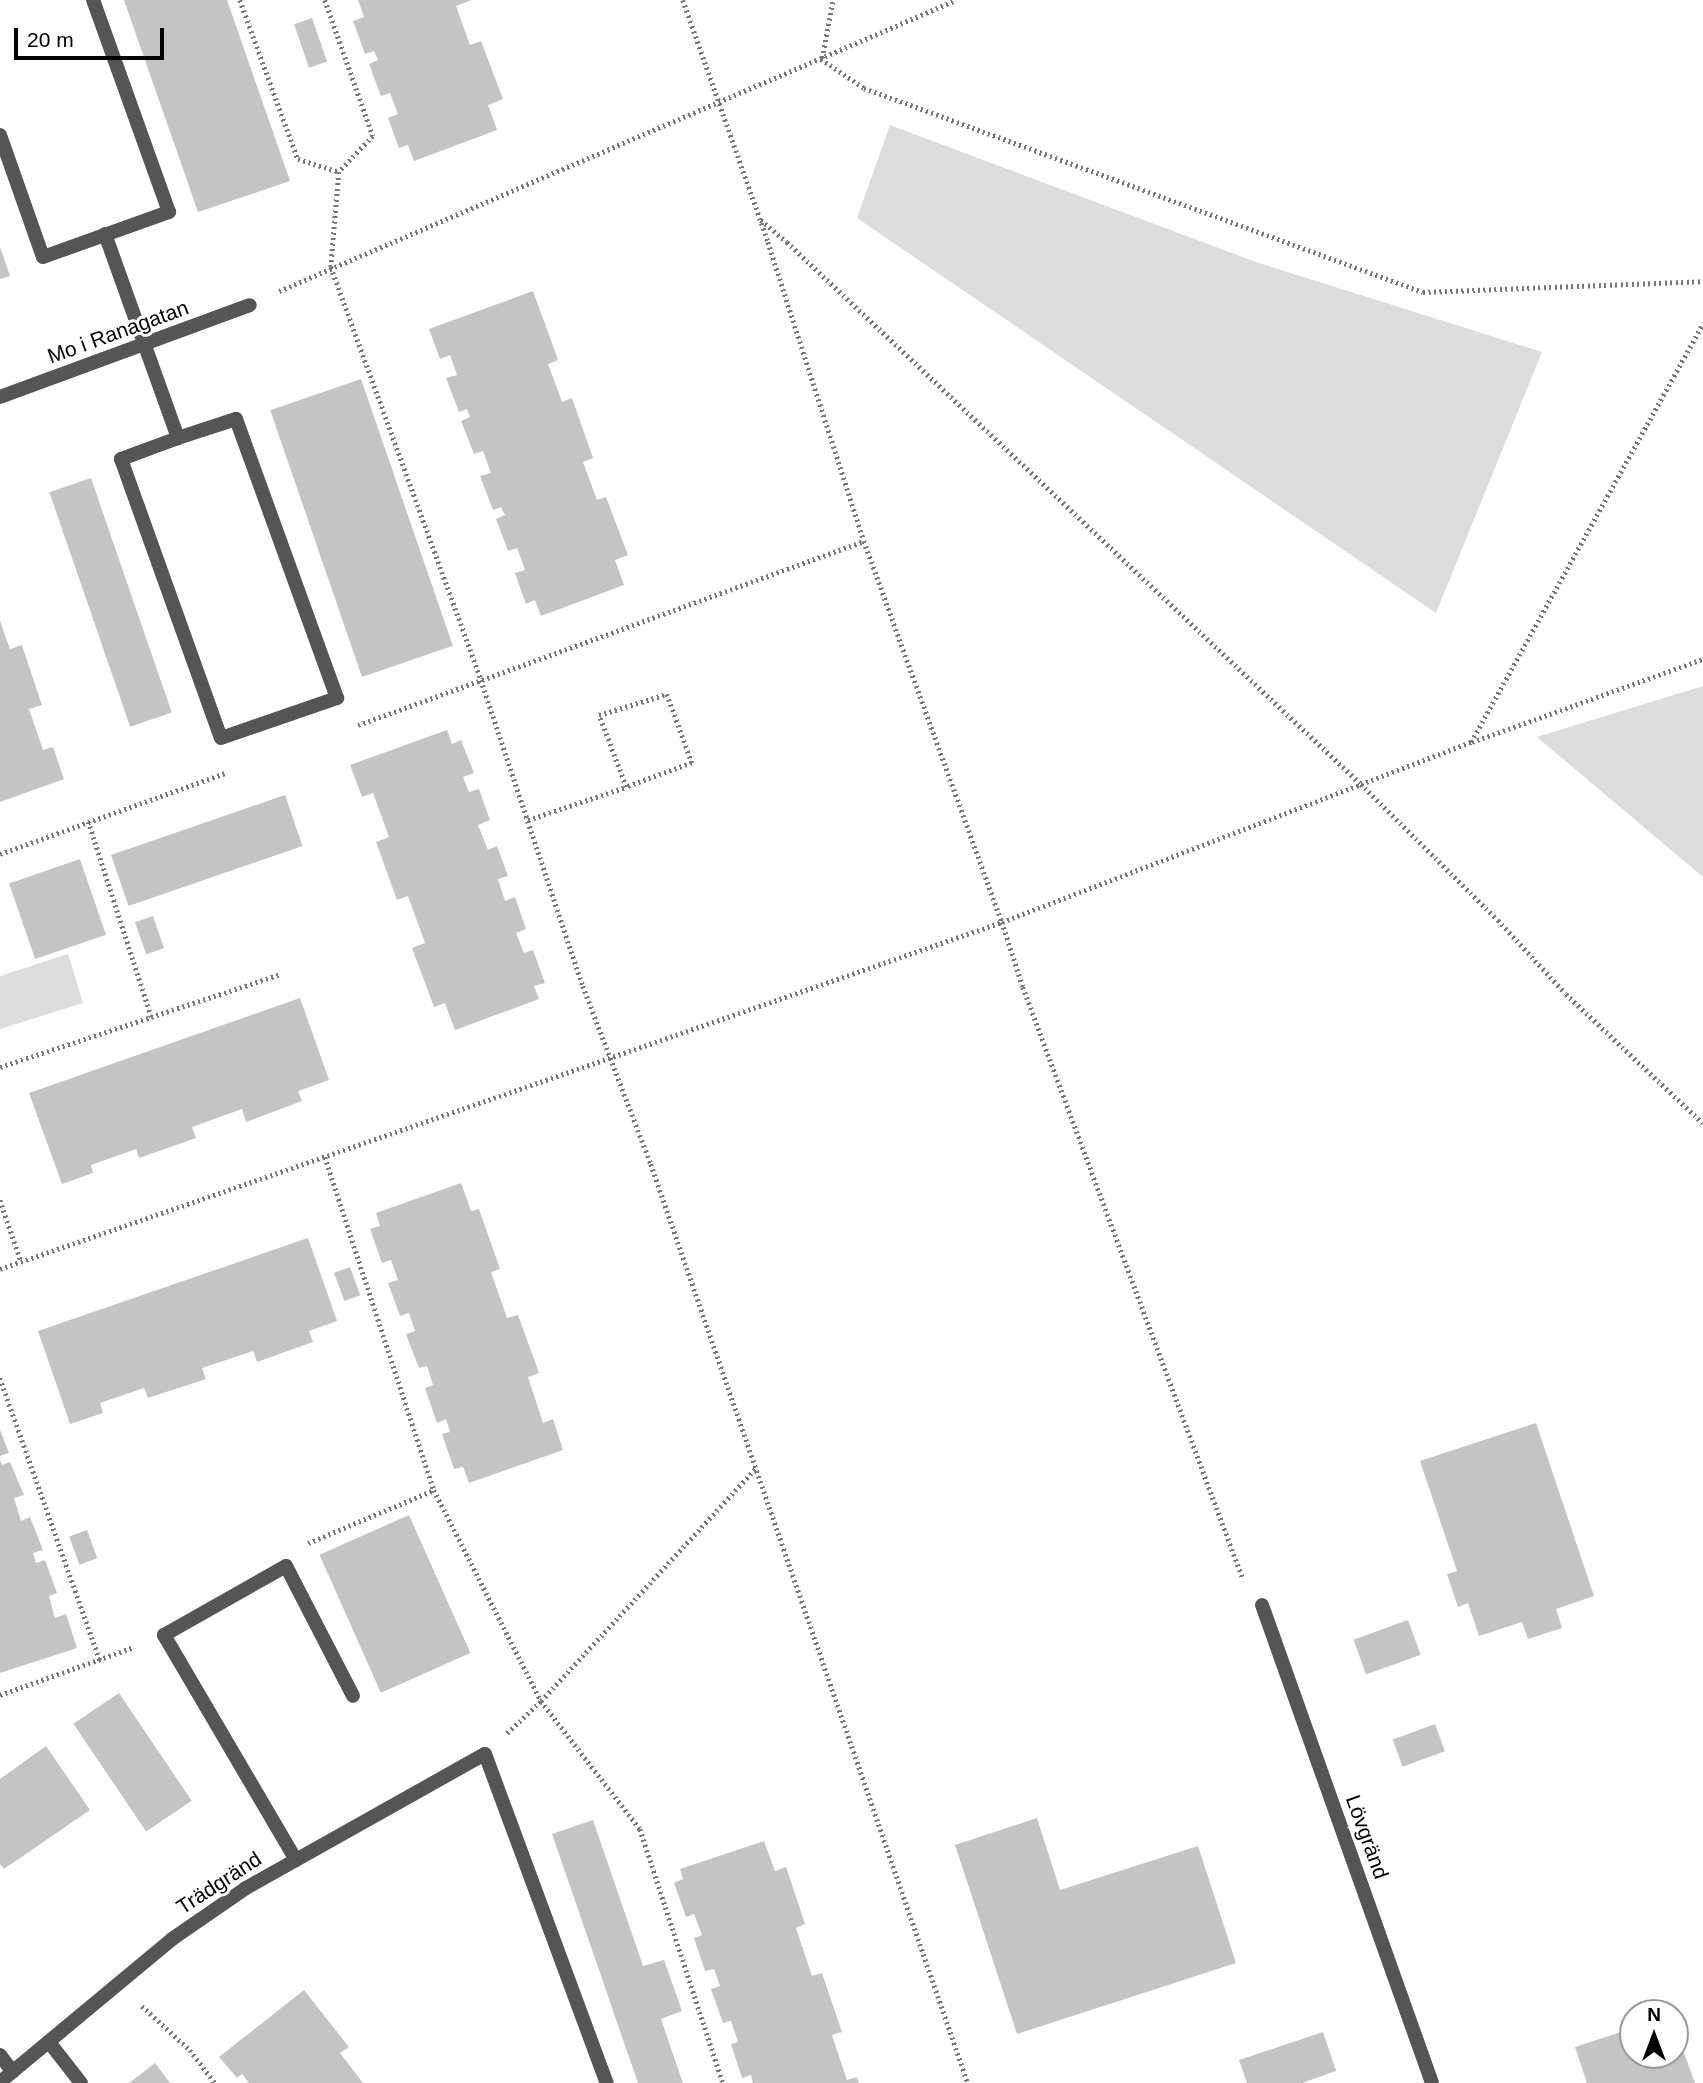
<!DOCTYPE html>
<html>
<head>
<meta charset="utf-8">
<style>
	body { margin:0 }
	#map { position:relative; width:1703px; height:2083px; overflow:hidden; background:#fff; font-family:Arial,sans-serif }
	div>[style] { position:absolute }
	.green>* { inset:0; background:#dcdcdc }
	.building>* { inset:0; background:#c4c4c4; transform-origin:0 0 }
	.path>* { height:4.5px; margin-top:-2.25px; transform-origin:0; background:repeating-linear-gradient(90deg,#777 0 2px,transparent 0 5.5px) }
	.lane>* { height:14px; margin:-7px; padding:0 7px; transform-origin:7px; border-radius:7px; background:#555 }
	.street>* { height:14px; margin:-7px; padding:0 7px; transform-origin:7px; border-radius:7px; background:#555 }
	span { translate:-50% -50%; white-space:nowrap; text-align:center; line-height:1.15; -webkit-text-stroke:6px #fff; paint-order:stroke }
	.street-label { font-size:21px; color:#000 }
	.north { position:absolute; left:1619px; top:1999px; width:70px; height:70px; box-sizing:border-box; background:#fff; border:2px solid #999; border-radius:50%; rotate:0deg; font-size:19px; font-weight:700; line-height:28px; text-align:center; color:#000 }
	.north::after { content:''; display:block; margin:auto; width:24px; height:32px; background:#000; clip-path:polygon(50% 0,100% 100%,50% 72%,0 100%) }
	.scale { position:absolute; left:14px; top:28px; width:150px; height:32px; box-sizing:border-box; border:4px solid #000; border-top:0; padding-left:9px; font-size:21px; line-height:24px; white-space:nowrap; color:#000; -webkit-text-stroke:5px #fff; paint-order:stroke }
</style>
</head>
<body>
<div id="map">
	<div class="green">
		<i style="clip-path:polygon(890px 125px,1256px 262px,1542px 352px,1436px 613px,857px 218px)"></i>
		<i style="clip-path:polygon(1703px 686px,1703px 877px,1537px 737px)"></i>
		<i style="clip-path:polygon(68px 954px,83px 1003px,0 1029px,0 976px)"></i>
	</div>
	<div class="building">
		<i style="clip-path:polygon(124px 0,227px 0,290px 181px,198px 212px)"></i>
		<i style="clip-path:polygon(358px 0,471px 0,456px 6px,470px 45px,481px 41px,503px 99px,488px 105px,497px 130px,414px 161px,408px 145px,399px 148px,388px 118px,398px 114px,390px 93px,381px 96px,369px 64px,378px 60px,374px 51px,365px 54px,353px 21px,364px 17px)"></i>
		<i style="left:312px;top:18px;width:46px;height:19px;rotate:71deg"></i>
		<i style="clip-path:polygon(0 247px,10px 276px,0 279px)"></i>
		<i style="clip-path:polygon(533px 291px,558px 360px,548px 364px,562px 402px,572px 398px,593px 458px,583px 462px,597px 500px,606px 497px,628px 555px,615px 560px,624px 585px,541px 616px,535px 600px,526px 604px,515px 573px,525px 570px,517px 548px,508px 551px,496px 519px,505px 515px,501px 507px,493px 510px,480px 476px,491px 473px,483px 451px,474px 454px,461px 421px,470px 417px,467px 409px,459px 412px,446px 378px,457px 375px,450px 355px,440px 359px,429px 329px)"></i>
		<i style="left:361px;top:379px;width:282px;height:96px;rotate:71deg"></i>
		<i style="left:91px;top:478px;width:248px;height:44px;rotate:71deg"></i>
		<i style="clip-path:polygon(0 621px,10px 649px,22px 645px,42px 705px,29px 709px,43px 750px,53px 747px,64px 779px,0 802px)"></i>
		<i style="clip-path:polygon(447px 730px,452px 744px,461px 740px,474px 773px,463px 777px,469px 792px,479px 789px,490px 820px,478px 825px,488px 850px,497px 846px,508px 876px,498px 879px,505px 901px,515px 897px,526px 929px,516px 933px,524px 953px,533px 950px,545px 983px,534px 986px,539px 999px,455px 1030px,445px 1003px,434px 1007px,412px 948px,425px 943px,408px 896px,397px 900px,376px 842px,389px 837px,373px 793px,362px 797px,350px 765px)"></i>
		<i style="left:285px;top:795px;width:54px;height:184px;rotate:71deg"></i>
		<i style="left:80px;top:859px;width:80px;height:75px;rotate:71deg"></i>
		<i style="left:153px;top:916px;width:34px;height:19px;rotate:71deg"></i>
		<i style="clip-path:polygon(300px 998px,329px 1080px,298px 1091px,302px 1101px,246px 1122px,242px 1109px,192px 1127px,196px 1138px,139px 1158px,136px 1149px,91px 1165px,93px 1173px,62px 1184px,29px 1093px)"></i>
		<i style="clip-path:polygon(461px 1183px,471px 1211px,479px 1209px,500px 1269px,491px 1272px,507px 1318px,518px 1315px,539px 1373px,528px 1377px,543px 1423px,553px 1419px,563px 1450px,469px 1483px,463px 1467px,454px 1469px,442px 1434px,450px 1432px,446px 1419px,437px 1423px,425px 1388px,433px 1385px,427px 1366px,419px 1368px,406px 1334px,415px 1331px,409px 1313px,400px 1316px,388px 1283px,398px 1280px,391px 1260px,382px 1263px,370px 1229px,380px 1226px,376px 1213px)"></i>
		<i style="clip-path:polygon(308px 1238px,337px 1321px,309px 1331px,313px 1342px,257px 1362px,253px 1351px,202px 1368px,206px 1379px,148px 1398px,144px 1388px,100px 1403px,103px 1413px,70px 1424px,38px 1331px)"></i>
		<i style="left:350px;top:1267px;width:30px;height:17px;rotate:70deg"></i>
		<i style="clip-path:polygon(1536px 1423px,1594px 1596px,1556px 1609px,1562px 1628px,1528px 1639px,1522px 1622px,1479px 1636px,1468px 1603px,1458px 1607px,1447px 1574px,1457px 1571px,1420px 1461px)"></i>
		<i style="clip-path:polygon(0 1430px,9px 1453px,0 1456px)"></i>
		<i style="clip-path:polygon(0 1460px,2px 1465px,10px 1462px,24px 1495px,14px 1498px,21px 1521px,30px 1517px,43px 1550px,33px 1553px,36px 1563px,45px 1560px,57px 1593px,49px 1596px,55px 1618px,66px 1614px,77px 1648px,0 1673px)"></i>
		<i style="left:409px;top:1515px;width:151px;height:98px;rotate:66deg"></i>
		<i style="left:87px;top:1530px;width:30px;height:19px;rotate:70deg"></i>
		<i style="left:1408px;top:1620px;width:37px;height:58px;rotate:70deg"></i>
		<i style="left:119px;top:1693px;width:130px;height:55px;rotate:56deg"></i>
		<i style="left:1435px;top:1724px;width:29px;height:45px;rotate:70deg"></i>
		<i style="clip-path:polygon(46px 1746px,90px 1810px,4px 1869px,0 1864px,0 1779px)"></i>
		<i style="clip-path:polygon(1037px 1818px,1060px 1890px,1198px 1846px,1236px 1963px,1017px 2034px,955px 1845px)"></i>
		<i style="clip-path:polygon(593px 1820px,643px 1966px,664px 1960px,682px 2011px,661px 2019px,683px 2083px,638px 2083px,552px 1834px)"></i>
		<i style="clip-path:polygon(764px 1841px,775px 1871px,786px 1867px,805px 1924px,796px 1928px,812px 1976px,822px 1973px,842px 2032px,832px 2035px,847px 2080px,857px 2077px,859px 2083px,753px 2083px,751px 2075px,742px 2078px,731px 2044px,738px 2042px,731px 2021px,723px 2023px,711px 1989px,720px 1986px,714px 1969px,705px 1971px,694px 1938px,702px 1935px,694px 1914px,686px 1917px,674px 1883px,683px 1879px,680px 1869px)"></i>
		<i style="clip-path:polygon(304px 1990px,349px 2047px,340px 2053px,363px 2083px,249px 2083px,242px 2074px,237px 2078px,219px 2057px)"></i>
		<i style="clip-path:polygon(1633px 2028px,1633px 2055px,1675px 2055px,1675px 2028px,1695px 2083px,1587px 2083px,1575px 2047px)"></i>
		<i style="clip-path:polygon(1323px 2032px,1336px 2071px,1302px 2083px,1247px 2083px,1239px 2060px)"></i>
		<i style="clip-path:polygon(155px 2063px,170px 2083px,129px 2083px)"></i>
	</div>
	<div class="path">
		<i style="left:240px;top:0;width:169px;rotate:70deg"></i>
		<i style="left:298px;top:159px;width:43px;rotate:17.6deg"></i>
		<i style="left:325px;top:0;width:144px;rotate:70.6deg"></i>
		<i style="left:373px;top:136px;width:50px;rotate:133.4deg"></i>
		<i style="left:339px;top:172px;width:95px;rotate:94.8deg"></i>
		<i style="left:331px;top:267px;width:439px;rotate:70deg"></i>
		<i style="left:481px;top:680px;width:323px;rotate:71.6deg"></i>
		<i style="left:583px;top:986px;width:191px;rotate:69.1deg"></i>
		<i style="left:651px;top:1164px;width:972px;rotate:70.97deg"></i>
		<i style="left:683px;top:0;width:256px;rotate:70.6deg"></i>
		<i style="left:768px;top:242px;width:314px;rotate:72.2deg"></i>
		<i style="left:864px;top:541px;width:405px;rotate:70.1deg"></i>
		<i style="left:1002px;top:922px;width:68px;rotate:72.1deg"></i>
		<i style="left:1023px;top:987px;width:632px;rotate:69.61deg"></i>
		<i style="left:822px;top:58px;width:59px;rotate:-79.3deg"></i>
		<i style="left:821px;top:59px;width:52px;rotate:34deg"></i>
		<i style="left:864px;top:88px;width:595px;rotate:20.05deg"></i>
		<i style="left:1423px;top:292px;width:280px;rotate:-2.2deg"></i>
		<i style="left:761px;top:220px;width:34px;rotate:40deg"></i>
		<i style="left:787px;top:242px;width:789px;rotate:43.36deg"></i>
		<i style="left:1361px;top:784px;width:118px;rotate:-20.9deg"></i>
		<i style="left:1471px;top:742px;width:479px;rotate:-61deg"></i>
		<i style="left:279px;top:291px;width:737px;rotate:-23.26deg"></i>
		<i style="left:358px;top:725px;width:538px;rotate:-19.98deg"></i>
		<i style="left:1472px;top:742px;width:245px;rotate:-19.8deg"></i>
		<i style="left:528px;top:820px;width:103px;rotate:-18.6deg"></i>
		<i style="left:626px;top:787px;width:77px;rotate:-110.6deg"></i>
		<i style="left:599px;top:715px;width:71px;rotate:-17.2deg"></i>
		<i style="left:667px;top:694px;width:73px;rotate:70.1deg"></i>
		<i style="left:692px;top:763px;width:70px;rotate:160deg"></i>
		<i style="left:0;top:854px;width:239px;rotate:-19.8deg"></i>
		<i style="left:151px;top:1017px;width:137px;rotate:-18.3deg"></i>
		<i style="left:0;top:1067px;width:159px;rotate:-18.3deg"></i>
		<i style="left:151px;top:1017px;width:205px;rotate:-107.9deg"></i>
		<i style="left:325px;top:1157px;width:350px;rotate:71.9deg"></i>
		<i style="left:434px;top:1490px;width:237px;rotate:63.1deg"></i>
		<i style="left:541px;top:1701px;width:162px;rotate:52.3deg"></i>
		<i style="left:640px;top:1829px;width:267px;rotate:71.9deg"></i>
		<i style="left:0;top:1200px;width:65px;rotate:71deg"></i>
		<i style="left:0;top:1269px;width:1060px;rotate:-19.1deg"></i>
		<i style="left:1002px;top:922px;width:385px;rotate:-21deg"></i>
		<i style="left:1361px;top:784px;width:193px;rotate:44.8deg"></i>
		<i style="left:1498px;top:920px;width:100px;rotate:47.4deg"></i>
		<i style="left:1566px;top:994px;width:188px;rotate:43.3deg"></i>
		<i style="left:0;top:1378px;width:300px;rotate:70.5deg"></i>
		<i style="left:308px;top:1543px;width:137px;rotate:-22.8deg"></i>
		<i style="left:0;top:1695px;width:142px;rotate:-19.7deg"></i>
		<i style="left:507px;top:1733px;width:47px;rotate:-43.3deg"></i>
		<i style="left:541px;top:1701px;width:317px;rotate:-47.3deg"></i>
		<i style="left:142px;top:2006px;width:65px;rotate:42.5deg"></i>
		<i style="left:190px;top:2050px;width:41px;rotate:52.9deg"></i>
	</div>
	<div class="lane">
		<i style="left:0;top:135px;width:129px;rotate:70.6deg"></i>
		<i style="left:43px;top:257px;width:134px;rotate:-19.7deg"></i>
		<i style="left:169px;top:212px;width:225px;rotate:-109.7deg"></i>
		<i style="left:105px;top:234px;width:217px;rotate:70.3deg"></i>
		<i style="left:178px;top:438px;width:61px;rotate:159.8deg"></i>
		<i style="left:121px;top:459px;width:296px;rotate:70.3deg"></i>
		<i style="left:221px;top:738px;width:123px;rotate:-19deg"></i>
		<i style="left:337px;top:698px;width:297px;rotate:-109.9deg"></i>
		<i style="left:236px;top:419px;width:61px;rotate:161.9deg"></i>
		<i style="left:485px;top:1754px;width:351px;rotate:69.7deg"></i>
		<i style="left:296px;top:1860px;width:261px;rotate:-120.4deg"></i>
		<i style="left:164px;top:1635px;width:140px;rotate:-29.5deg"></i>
		<i style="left:286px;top:1566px;width:146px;rotate:62.7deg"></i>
		<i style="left:49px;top:2042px;width:52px;rotate:52deg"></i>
		<i style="left:0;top:2055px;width:21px;rotate:53deg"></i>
	</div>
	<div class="street">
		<i style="left:0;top:397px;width:266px;rotate:-20.2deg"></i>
		<i style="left:1262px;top:1605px;width:507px;rotate:70.42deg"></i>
		<i style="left:0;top:2082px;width:224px;rotate:-39.7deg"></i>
		<i style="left:172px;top:1939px;width:90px;rotate:-34.6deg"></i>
		<i style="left:246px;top:1888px;width:274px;rotate:-29.3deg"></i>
	</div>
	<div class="street-label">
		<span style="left:118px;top:332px;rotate:-20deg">Mo i Ranagatan</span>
		<span style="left:1367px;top:1837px;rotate:70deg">Lövgränd</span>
		<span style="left:219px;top:1883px;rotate:-33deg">Trädgränd</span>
	</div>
	<div class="north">N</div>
	<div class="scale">20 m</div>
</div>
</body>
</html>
